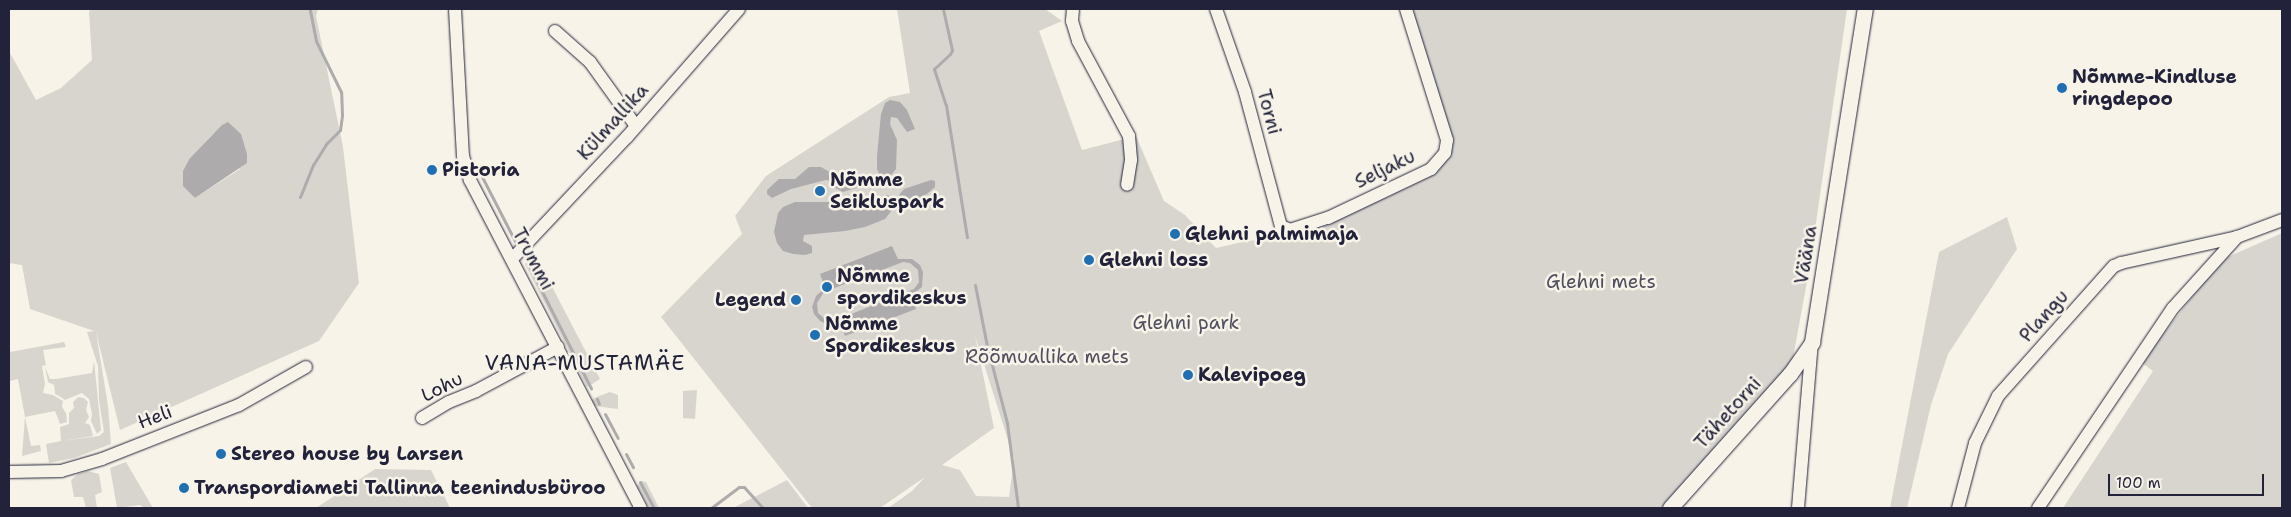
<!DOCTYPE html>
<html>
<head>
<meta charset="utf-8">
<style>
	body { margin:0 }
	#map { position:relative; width:2291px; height:517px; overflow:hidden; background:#f7f3e8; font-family:"Shantell Sans",sans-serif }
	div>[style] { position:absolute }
	.green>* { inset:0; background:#d8d5cf }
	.water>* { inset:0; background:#aeabad }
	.stream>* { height:3px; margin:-1.5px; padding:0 1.5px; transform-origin:1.5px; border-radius:1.5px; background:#aeabad }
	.roads { filter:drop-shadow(0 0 1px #22223b) drop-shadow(0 0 1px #22223b) }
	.minor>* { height:12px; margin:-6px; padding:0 6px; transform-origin:6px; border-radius:6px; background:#f7f3e8 }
	.tertiary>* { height:15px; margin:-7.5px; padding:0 7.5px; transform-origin:7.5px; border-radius:7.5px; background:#f7f3e8 }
	.dots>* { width:14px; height:14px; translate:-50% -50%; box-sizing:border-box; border:2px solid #f7f3e8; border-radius:50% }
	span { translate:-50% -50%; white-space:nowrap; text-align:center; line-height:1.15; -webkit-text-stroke:5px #f7f3e8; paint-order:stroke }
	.poi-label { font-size:19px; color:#22223b; font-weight:700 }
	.left { translate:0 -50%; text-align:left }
	.right { translate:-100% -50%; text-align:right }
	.street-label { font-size:19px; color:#22223b }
	.park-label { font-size:19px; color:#504f60 }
	.quarter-label { font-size:21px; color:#22223b; letter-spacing:1px }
	.frame { position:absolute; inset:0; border:10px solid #22223b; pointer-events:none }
	.scale { position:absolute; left:2108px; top:474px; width:156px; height:22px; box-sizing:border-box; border:2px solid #22223b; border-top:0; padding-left:6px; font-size:15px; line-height:18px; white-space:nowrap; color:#22223b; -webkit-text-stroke:4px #f7f3e8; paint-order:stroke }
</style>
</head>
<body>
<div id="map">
	<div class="green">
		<i style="clip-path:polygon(evenodd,92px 9px,318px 9px,316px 16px,343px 147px,359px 283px,319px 341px,120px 430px,96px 332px,108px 406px,111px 444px,74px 458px,49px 463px,46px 444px,61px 441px,60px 427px,69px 424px,69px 413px,74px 408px,73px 402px,78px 397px,84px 398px,88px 402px,86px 410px,89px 417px,85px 423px,90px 425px,93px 436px,62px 441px,99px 436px,104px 432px,99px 400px,98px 366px,87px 332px,94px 331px,30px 309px,22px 265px,9px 263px,9px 51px,36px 100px,61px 88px,92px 60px,89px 11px,92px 9px,214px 133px,240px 169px,195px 198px,190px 158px,214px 133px)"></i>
		<i style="clip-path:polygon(evenodd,897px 9px,1045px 9px,1062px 21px,1039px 31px,1082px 150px,1136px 136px,1164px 201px,1185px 215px,1216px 248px,1242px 242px,1299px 234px,1327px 223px,1431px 169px,1445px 153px,1406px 9px,1847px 9px,1809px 271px,1790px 374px,1670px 508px,888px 508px,912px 491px,925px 477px,880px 508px,812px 508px,661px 317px,742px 234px,735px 216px,766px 176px,889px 97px,910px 93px,897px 9px,975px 336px,1014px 459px,1009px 497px,976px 496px,960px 470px,942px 465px,994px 428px,975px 336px)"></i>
		<i style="clip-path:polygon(2007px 217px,2017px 249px,1948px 354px,1931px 405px,1907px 508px,1890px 508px,1939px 252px)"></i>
		<i style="clip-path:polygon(2282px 233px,2282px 508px,2063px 508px,2153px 371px,2141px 362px,2221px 260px)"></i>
		<i style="clip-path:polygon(534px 252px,600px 379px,587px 387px,525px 264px)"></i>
		<i style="clip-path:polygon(64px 342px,66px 347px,43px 350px,46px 365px,42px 366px,45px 384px,43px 393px,53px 395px,63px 401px,62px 407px,66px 413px,67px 422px,60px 424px,55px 411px,25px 417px,31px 446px,40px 445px,41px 451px,22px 456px,25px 417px,18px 379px,10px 381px,10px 352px)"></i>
		<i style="clip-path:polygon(94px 361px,101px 430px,97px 434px,91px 421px,92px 414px,89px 399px,82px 393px,65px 400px,59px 396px,55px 394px,54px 385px,48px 382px,45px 367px,50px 379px,56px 379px,92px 373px)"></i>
		<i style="clip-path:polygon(697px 390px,695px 419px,683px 418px,683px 391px)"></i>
		<i style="clip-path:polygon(610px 392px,618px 395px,618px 409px,595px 406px,592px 401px,594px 398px)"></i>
		<i style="clip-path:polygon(126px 462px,153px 508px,145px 508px,140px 505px,117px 508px,110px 468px)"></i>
		<i style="clip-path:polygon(375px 469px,431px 470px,450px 508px,316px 508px)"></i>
		<i style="clip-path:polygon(88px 471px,99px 474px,102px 492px,95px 495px,97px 508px,86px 508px,83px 497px,74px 497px,71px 480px,78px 474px)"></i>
		<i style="clip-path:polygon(787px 480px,808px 508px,733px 508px)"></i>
		<i style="clip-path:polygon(641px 481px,646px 482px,659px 508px,649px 508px,637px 486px)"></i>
	</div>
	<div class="water">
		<i style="clip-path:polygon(890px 100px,900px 102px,907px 110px,915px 129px,907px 132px,897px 118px,891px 117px,890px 124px,897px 140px,896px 169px,888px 179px,882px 181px,877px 169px,877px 156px,881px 114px,885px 103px)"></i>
		<i style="clip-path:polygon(228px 122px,241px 134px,247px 154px,247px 163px,195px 198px,183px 186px,183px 171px,190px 158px,222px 125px)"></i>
		<i style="clip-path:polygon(809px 167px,821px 167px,833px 174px,847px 173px,849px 180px,860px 178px,862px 182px,856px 188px,843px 192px,833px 187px,831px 181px,826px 180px,791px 189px,772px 198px,767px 194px,767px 190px,779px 179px,795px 179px)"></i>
		<i style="clip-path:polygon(931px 180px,935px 181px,935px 187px,927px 194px,909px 203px,901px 203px,899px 195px,904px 189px)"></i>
		<i style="clip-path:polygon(888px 195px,891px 198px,893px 209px,885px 219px,865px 227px,845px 231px,804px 235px,803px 241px,812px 246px,812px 253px,805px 255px,793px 254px,783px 251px,777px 243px,774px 232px,778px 213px,783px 207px,795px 202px,860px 202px)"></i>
		<i style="clip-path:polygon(evenodd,892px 246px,898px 259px,912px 259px,920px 265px,923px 272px,922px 287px,912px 295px,916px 309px,845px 336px,840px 323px,829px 325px,820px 321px,814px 314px,812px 307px,816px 296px,825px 288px,820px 274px,892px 246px,903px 262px,910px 263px,918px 270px,919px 282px,914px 289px,836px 320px,826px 320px,818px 313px,817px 303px,824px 292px,903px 262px)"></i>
	</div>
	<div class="stream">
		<i style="left:943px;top:9px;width:42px;rotate:77.6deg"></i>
		<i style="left:952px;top:50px;width:4px;rotate:117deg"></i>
		<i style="left:950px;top:54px;width:22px;rotate:137deg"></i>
		<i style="left:934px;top:69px;width:38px;rotate:72deg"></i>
		<i style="left:946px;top:105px;width:134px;rotate:81deg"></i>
		<i style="left:479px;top:171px;width:79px;rotate:62.8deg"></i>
		<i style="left:300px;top:197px;width:35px;rotate:-68deg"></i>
		<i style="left:313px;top:165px;width:26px;rotate:-58deg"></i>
		<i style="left:327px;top:143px;width:18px;rotate:-45deg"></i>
		<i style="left:340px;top:130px;width:15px;rotate:-82deg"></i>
		<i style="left:342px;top:115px;width:23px;rotate:-92deg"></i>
		<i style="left:341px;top:92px;width:57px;rotate:-116.1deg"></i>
		<i style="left:316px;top:41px;width:33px;rotate:-101deg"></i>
		<i style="left:892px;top:201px;width:8px;rotate:-14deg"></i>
		<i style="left:530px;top:268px;width:135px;rotate:63.1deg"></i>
		<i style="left:975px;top:285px;width:62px;rotate:78.9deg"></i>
		<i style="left:987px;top:346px;width:80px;rotate:75.4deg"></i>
		<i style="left:1007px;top:423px;width:86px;rotate:82.6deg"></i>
		<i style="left:597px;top:399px;width:5px;rotate:68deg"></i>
		<i style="left:605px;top:414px;width:27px;rotate:62deg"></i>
		<i style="left:626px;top:454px;width:15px;rotate:62deg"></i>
		<i style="left:640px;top:482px;width:30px;rotate:62deg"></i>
		<i style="left:711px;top:508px;width:35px;rotate:-37deg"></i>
		<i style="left:739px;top:487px;width:5px"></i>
		<i style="left:744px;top:487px;width:28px;rotate:48deg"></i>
	</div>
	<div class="roads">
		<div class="minor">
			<i style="left:455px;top:9px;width:147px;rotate:86.9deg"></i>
			<i style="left:463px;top:156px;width:25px;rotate:74deg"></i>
			<i style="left:470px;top:180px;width:370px;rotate:62.5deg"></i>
			<i style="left:1073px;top:9px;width:12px;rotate:95deg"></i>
			<i style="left:1072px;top:21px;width:21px;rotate:73deg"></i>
			<i style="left:1078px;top:41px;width:108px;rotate:61.8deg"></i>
			<i style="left:1129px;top:136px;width:24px;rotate:85deg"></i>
			<i style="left:1131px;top:160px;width:25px;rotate:99deg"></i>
			<i style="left:1216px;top:9px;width:88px;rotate:70.7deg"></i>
			<i style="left:1245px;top:92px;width:139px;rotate:75deg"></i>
			<i style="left:1281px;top:226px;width:10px;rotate:24deg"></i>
			<i style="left:1290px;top:230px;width:40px;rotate:-18deg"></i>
			<i style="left:1328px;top:218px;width:114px;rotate:-25.4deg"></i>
			<i style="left:1431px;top:169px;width:21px;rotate:-49deg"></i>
			<i style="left:1445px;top:153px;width:13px;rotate:-81deg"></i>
			<i style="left:1447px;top:140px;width:137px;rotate:-107.4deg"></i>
			<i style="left:555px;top:31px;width:47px;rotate:41.5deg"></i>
			<i style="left:590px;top:62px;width:79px;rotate:54.3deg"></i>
			<i style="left:512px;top:259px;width:168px;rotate:-46.7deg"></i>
			<i style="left:627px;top:137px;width:170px;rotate:-48.8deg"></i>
			<i style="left:422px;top:418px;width:31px;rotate:-31deg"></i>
			<i style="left:449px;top:402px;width:29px;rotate:-22deg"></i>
			<i style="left:476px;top:391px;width:93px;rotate:-28.2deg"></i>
			<i style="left:9px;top:472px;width:52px;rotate:-1.1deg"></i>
			<i style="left:61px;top:471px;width:43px;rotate:-16.3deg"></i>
			<i style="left:102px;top:459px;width:147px;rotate:-21.5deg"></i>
			<i style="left:239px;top:405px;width:77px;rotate:-29.6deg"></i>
			<i style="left:1798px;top:508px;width:167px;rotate:-85.2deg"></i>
			<i style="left:1958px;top:508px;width:67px;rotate:-75.3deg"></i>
			<i style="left:1975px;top:443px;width:52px;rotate:-63.9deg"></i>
			<i style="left:1998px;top:396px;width:174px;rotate:-48.3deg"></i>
			<i style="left:2114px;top:266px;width:8px;rotate:-23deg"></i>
			<i style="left:2121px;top:263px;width:119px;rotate:-12.6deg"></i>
			<i style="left:2237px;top:237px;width:48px;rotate:-20.7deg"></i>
			<i style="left:2038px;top:508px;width:241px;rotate:-56deg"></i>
			<i style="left:2173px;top:308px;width:96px;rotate:-48deg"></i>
		</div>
		<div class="tertiary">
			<i style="left:1670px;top:508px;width:180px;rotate:-48.2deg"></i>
			<i style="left:1790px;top:374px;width:39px;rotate:-55deg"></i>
			<i style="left:1812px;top:342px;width:337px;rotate:-81deg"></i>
		</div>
	</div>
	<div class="dots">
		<i style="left:2062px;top:88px;background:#1f6fb2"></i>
		<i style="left:432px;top:170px;background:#1f6fb2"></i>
		<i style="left:820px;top:191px;background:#1f6fb2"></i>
		<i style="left:1175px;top:234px;background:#1f6fb2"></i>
		<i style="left:1089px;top:260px;background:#1f6fb2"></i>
		<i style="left:827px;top:287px;background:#1f6fb2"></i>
		<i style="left:796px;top:300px;background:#1f6fb2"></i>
		<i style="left:815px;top:335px;background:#1f6fb2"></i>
		<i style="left:1188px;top:375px;background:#1f6fb2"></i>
		<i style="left:221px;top:454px;background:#1f6fb2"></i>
		<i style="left:184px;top:488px;background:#1f6fb2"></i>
	</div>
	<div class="poi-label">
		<span class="left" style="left:2072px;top:88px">Nõmme-Kindluse<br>ringdepoo</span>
		<span class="left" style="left:442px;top:170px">Pistoria</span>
		<span class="left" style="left:830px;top:191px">Nõmme<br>Seikluspark</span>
		<span class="left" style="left:1185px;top:234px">Glehni palmimaja</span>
		<span class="left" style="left:1099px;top:260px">Glehni loss</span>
		<span class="left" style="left:837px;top:287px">Nõmme<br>spordikeskus</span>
		<span class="right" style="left:786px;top:300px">Legend</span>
		<span class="left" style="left:825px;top:335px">Nõmme<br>Spordikeskus</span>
		<span class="left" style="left:1198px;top:375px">Kalevipoeg</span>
		<span class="left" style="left:231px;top:454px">Stereo house by Larsen</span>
		<span class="left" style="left:194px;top:488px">Transpordiameti Tallinna teenindusbüroo</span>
	</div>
	<div class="street-label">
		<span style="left:1269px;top:112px;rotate:75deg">Torni</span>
		<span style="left:613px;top:122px;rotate:-48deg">Külmallika</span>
		<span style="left:1385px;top:169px;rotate:-26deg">Seljaku</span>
		<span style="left:1806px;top:255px;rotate:-81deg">Vääna</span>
		<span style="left:533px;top:259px;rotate:62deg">Trummi</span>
		<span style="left:2044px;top:316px;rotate:-48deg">Plangu</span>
		<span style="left:442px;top:387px;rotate:-27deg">Lohu</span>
		<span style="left:1728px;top:413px;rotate:-48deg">Tähetorni</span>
		<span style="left:155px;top:417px;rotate:-21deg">Heli</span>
	</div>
	<div class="park-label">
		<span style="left:1601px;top:282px">Glehni mets</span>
		<span style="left:1186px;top:323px">Glehni park</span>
		<span style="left:1047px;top:357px">Rõõmuallika mets</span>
	</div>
	<div class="quarter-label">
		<span style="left:585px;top:363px">VANA-MUSTAMÄE</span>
	</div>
	<div class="frame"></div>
	<div class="scale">100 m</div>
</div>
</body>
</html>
